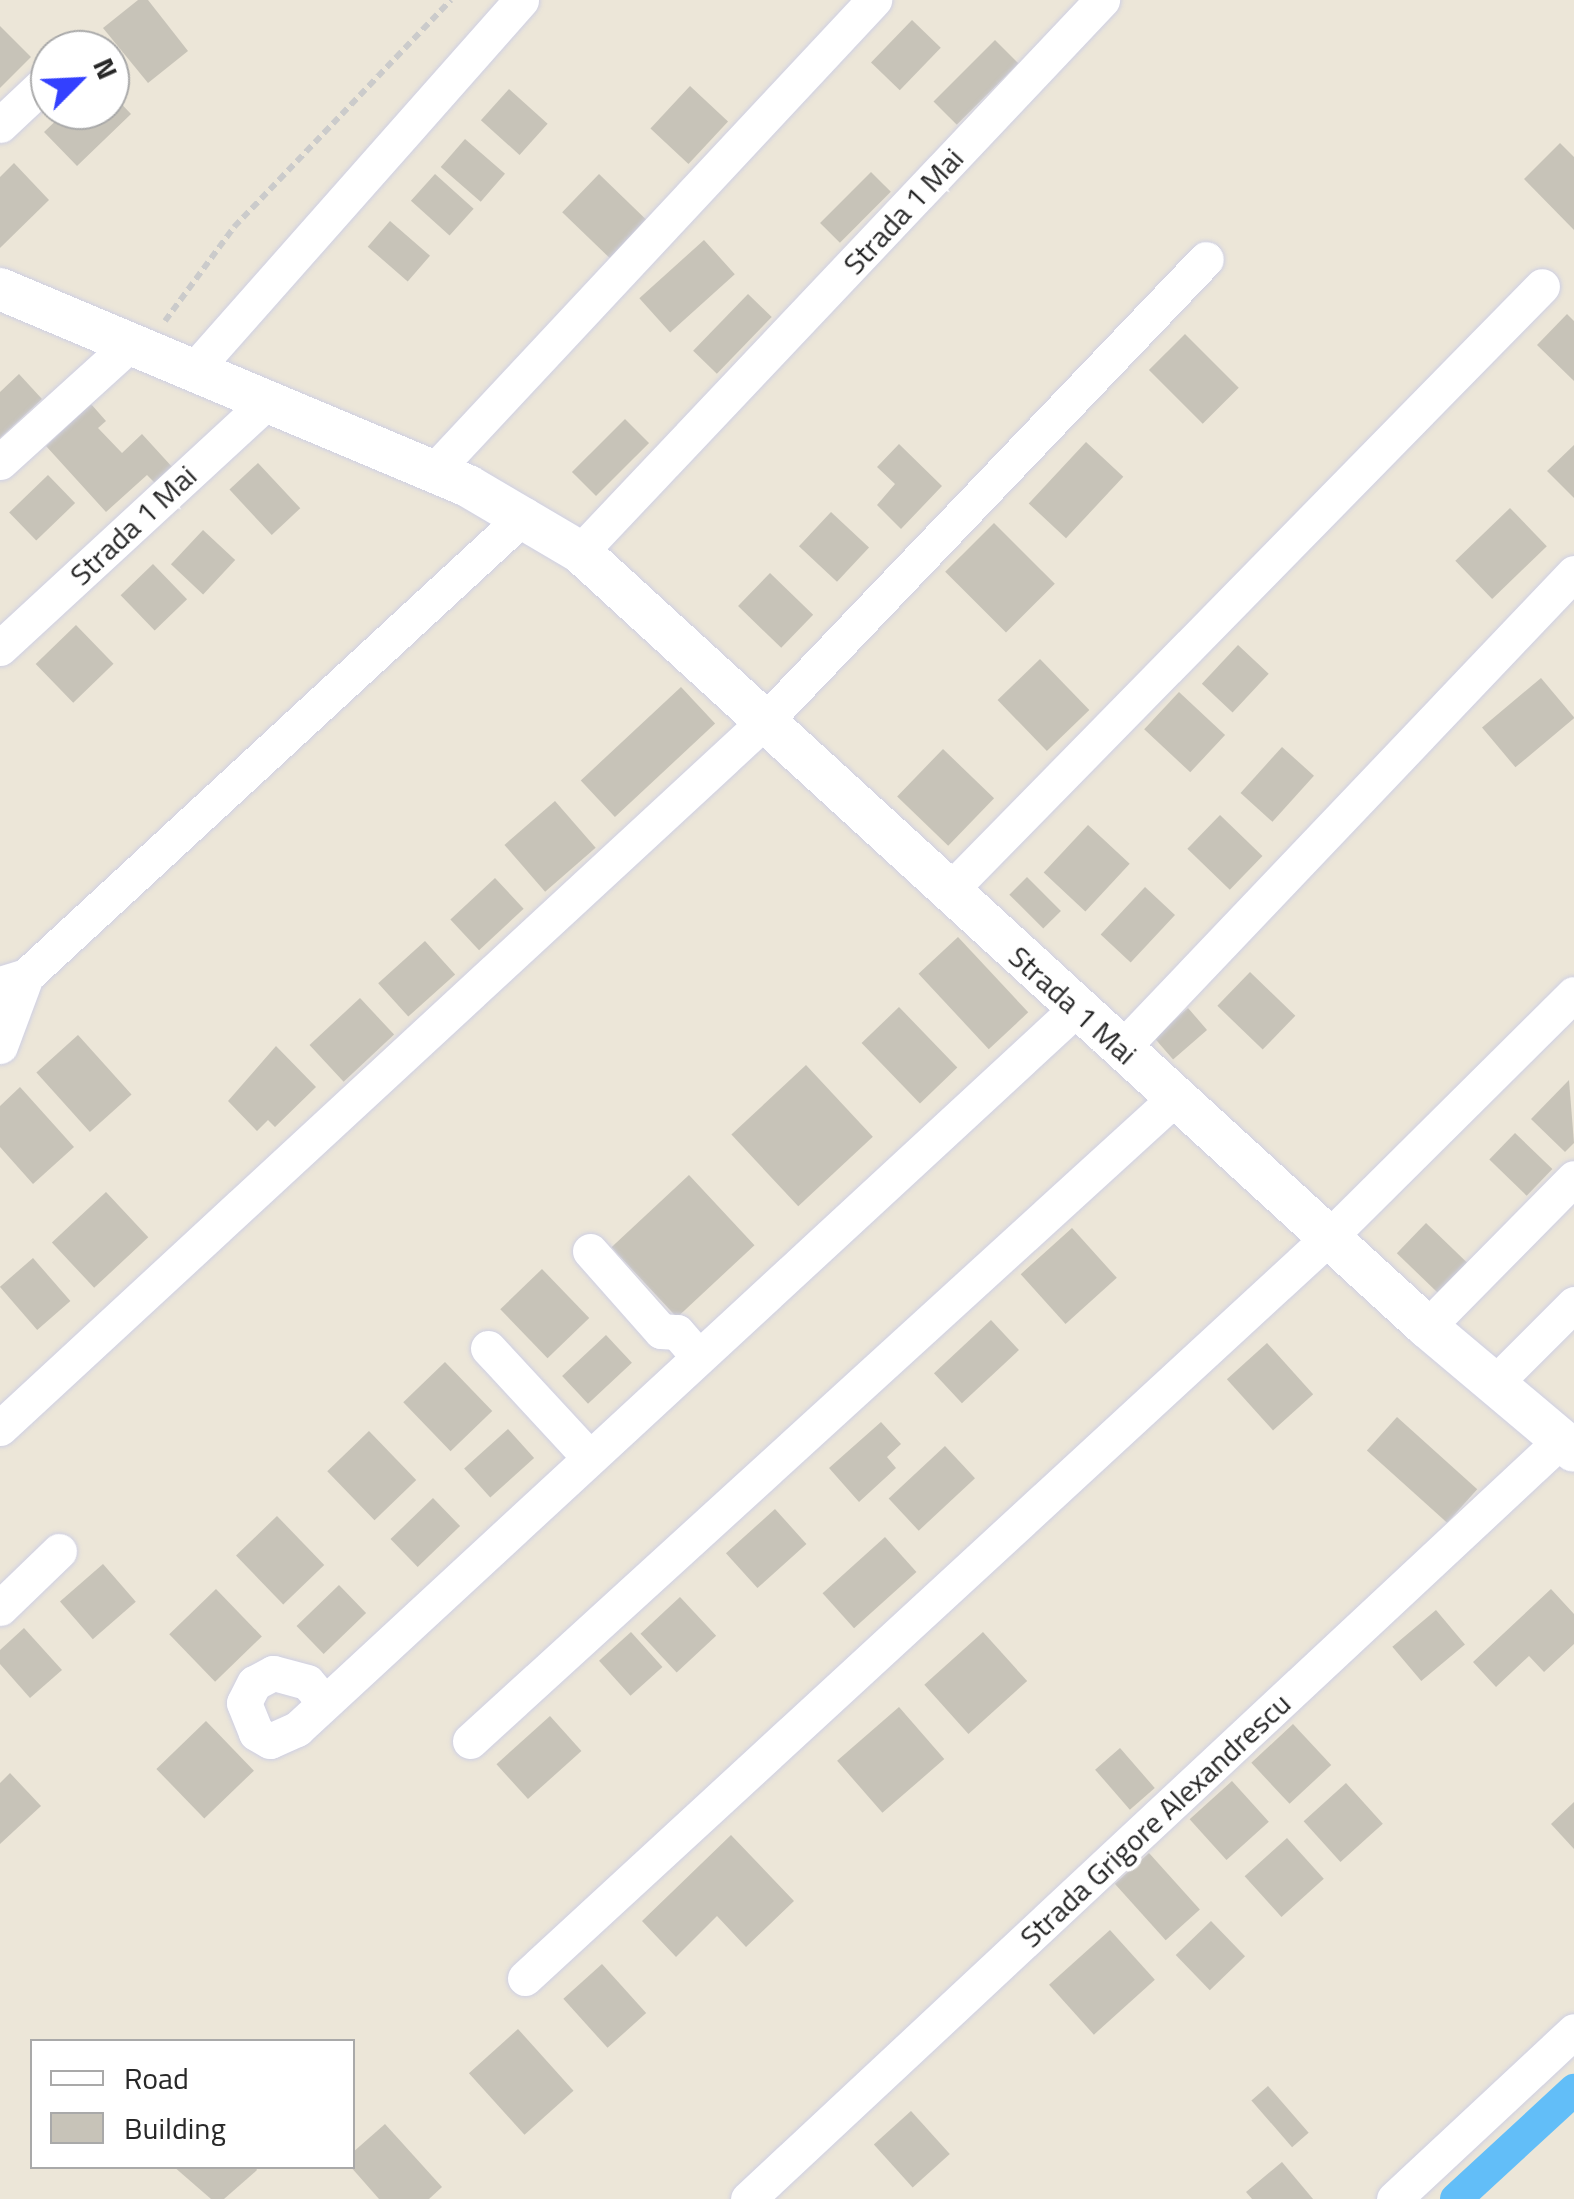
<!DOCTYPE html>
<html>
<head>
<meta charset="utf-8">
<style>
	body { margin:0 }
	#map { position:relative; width:1574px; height:2199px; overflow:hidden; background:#ece6d8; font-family:"Titillium Web",sans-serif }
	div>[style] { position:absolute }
	.canal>* { height:32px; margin:-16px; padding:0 16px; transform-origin:16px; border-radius:16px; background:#62bef8 }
	.building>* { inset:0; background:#c7c3b8; transform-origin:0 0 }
	.path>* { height:6px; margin-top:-3px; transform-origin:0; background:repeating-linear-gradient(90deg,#cbcbcb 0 8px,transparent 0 13px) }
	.roads { filter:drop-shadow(0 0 2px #cecfe3) drop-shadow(0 0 2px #cecfe3) }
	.minor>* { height:35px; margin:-17.5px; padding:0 17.5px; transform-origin:17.5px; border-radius:17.5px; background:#fff }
	.tertiary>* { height:42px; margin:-21px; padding:0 21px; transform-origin:21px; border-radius:21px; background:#fff }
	span { translate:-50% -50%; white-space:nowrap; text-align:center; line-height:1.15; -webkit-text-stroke:9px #fff; paint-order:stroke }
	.street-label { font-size:30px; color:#282828 }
	.legend { position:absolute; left:30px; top:2039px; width:325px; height:130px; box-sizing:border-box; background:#fff; border:2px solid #a9a9a9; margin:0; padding:12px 18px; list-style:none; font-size:30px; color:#282828 }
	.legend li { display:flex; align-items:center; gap:20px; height:50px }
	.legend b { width:50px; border:2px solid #a9a9a9 }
	.north { position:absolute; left:30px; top:30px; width:100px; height:100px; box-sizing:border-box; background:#fff; border:2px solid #a9a9a9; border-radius:50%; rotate:66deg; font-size:28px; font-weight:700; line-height:40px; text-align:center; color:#282828 }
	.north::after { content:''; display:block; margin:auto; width:35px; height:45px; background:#3340ff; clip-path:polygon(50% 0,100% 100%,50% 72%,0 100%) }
</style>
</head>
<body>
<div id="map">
	<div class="canal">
		<i style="left:1456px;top:2199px;width:161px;rotate:-42.7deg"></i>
	</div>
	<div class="building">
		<i style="clip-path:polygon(138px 0,148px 0,188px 51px,148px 83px,103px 28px)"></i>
		<i style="left:912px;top:20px;width:40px;height:59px;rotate:44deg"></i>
		<i style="clip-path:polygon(0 26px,31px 57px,0 88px)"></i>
		<i style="left:995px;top:40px;width:33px;height:87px;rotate:45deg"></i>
		<i style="left:690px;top:86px;width:52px;height:58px;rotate:43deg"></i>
		<i style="left:509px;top:89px;width:52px;height:42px;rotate:42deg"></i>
		<i style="clip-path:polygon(110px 92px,131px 114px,77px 166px,44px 132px,67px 110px,110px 110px)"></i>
		<i style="left:465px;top:139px;width:53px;height:37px;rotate:41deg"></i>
		<i style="clip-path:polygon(1560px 143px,1574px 157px,1574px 230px,1524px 179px)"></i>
		<i style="clip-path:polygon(14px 163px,49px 200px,0 248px,0 177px)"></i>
		<i style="left:871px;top:172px;width:28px;height:72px;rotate:45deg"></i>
		<i style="left:435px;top:174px;width:52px;height:36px;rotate:42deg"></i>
		<i style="left:599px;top:174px;width:69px;height:53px;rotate:44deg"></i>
		<i style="left:390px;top:221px;width:53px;height:34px;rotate:41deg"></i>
		<i style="left:704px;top:240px;width:46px;height:87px;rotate:48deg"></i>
		<i style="left:748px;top:294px;width:33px;height:79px;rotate:44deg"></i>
		<i style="clip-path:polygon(1567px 314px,1574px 321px,1574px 381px,1537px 345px)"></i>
		<i style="left:1185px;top:334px;width:76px;height:51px;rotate:45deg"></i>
		<i style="clip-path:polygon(19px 374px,42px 399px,0 438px,0 392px)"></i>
		<i style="clip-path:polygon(91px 404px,106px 421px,98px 428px,122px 453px,142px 434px,174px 469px,157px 485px,147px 475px,106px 512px,46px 446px)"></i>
		<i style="left:625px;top:419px;width:34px;height:75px;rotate:45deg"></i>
		<i style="left:1086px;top:442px;width:51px;height:84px;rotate:43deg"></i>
		<i style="clip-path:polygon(899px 444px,942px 486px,901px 529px,877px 505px,895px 484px,877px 467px)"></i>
		<i style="clip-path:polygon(1574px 445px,1574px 498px,1547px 471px)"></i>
		<i style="left:258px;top:463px;width:62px;height:39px;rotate:47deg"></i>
		<i style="left:48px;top:475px;width:39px;height:54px;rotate:46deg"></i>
		<i style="left:1510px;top:508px;width:53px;height:76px;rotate:46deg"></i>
		<i style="left:831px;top:512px;width:52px;height:47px;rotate:43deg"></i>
		<i style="left:994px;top:523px;width:86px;height:69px;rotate:45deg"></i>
		<i style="left:203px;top:530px;width:44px;height:47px;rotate:43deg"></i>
		<i style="left:153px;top:564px;width:49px;height:45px;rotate:46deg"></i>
		<i style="left:770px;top:573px;width:60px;height:46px;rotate:44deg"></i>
		<i style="left:76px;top:625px;width:54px;height:56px;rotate:46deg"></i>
		<i style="left:1238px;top:645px;width:42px;height:53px;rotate:43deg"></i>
		<i style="left:1040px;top:659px;width:71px;height:59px;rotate:46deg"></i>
		<i style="left:1541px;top:678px;width:52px;height:77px;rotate:50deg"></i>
		<i style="left:681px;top:687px;width:50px;height:137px;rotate:47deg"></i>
		<i style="left:1179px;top:692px;width:63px;height:51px;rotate:43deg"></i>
		<i style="left:1282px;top:747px;width:43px;height:62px;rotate:42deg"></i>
		<i style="left:943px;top:749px;width:71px;height:66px;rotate:44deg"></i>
		<i style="left:555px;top:801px;width:62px;height:67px;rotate:49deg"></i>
		<i style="left:1220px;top:815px;width:59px;height:47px;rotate:44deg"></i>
		<i style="left:1088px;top:825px;width:57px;height:65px;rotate:43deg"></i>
		<i style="left:1027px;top:877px;width:48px;height:25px;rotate:45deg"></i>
		<i style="left:495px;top:878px;width:42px;height:61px;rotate:47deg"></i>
		<i style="left:1145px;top:887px;width:41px;height:65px;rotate:43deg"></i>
		<i style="left:958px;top:937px;width:103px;height:54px;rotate:47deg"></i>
		<i style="left:425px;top:941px;width:45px;height:63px;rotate:48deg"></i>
		<i style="left:1250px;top:972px;width:63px;height:47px;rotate:44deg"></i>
		<i style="left:360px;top:998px;width:50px;height:69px;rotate:47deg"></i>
		<i style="left:899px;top:1007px;width:84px;height:52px;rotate:46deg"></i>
		<i style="left:1188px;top:1008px;width:29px;height:45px;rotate:49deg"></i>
		<i style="left:78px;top:1035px;width:80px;height:56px;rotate:48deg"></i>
		<i style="clip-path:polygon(276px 1046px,316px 1087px,275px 1127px,268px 1120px,257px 1131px,228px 1101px)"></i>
		<i style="left:806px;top:1065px;width:98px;height:102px;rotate:47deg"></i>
		<i style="clip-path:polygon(1569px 1080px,1574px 1143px,1565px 1152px,1531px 1119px)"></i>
		<i style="clip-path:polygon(20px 1087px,74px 1147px,33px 1184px,0 1147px,0 1106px)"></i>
		<i style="left:1515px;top:1133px;width:52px;height:37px;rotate:44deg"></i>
		<i style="left:689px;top:1175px;width:96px;height:106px;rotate:47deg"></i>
		<i style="left:106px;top:1192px;width:62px;height:74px;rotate:47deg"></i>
		<i style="left:1426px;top:1223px;width:62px;height:42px;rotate:44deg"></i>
		<i style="left:1072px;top:1228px;width:67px;height:69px;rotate:48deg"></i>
		<i style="left:33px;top:1258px;width:57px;height:44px;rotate:49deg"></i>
		<i style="left:542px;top:1269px;width:68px;height:58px;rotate:46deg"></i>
		<i style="left:991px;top:1320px;width:41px;height:78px;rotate:47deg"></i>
		<i style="left:606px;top:1335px;width:38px;height:60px;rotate:47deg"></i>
		<i style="left:1267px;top:1343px;width:69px;height:54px;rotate:48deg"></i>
		<i style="left:445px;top:1362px;width:68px;height:58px;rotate:46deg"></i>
		<i style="left:1397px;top:1417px;width:108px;height:45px;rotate:42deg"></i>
		<i style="clip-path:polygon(881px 1422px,901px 1444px,887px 1457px,896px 1468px,859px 1502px,829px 1468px)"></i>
		<i style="left:508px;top:1429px;width:39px;height:59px;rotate:48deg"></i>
		<i style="left:369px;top:1431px;width:68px;height:58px;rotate:46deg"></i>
		<i style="left:945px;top:1446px;width:44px;height:77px;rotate:47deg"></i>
		<i style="left:433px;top:1498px;width:39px;height:59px;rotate:46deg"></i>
		<i style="left:775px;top:1509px;width:47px;height:66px;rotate:48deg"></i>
		<i style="left:277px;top:1516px;width:68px;height:57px;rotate:46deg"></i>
		<i style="left:885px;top:1537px;width:47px;height:84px;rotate:48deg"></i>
		<i style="left:103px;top:1564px;width:50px;height:57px;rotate:49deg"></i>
		<i style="left:339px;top:1585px;width:39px;height:59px;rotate:46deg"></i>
		<i style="left:216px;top:1589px;width:66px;height:65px;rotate:46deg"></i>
		<i style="clip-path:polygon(1551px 1589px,1574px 1614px,1574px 1644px,1544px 1672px,1529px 1656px,1496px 1687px,1473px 1662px)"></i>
		<i style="left:680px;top:1597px;width:53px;height:54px;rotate:47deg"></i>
		<i style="left:1436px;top:1610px;width:45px;height:57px;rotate:50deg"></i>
		<i style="clip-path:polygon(24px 1628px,62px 1670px,30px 1698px,0 1664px,0 1650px)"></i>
		<i style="left:631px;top:1632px;width:47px;height:43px;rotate:48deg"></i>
		<i style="left:983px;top:1632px;width:66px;height:79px;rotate:48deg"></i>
		<i style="left:899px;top:1707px;width:69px;height:82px;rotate:49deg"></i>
		<i style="left:550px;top:1716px;width:47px;height:72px;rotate:48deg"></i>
		<i style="left:206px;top:1721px;width:69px;height:69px;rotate:46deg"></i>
		<i style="left:1293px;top:1724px;width:56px;height:57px;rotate:47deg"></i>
		<i style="left:1120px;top:1748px;width:53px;height:33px;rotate:49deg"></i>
		<i style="clip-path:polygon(10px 1773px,41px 1806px,0 1844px,0 1783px)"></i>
		<i style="left:1232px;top:1781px;width:55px;height:57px;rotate:48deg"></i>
		<i style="left:1346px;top:1783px;width:55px;height:57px;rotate:48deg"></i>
		<i style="clip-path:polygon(1574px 1802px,1574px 1849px,1551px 1824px)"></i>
		<i style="clip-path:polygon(731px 1835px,794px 1901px,746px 1947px,717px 1916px,676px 1957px,642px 1921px)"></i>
		<i style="left:1287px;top:1838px;width:55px;height:57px;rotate:48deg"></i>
		<i style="left:1149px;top:1853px;width:76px;height:46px;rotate:48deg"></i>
		<i style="left:1211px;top:1921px;width:49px;height:49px;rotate:46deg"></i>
		<i style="left:1110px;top:1930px;width:67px;height:82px;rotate:48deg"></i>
		<i style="left:602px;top:1964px;width:66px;height:52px;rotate:48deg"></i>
		<i style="left:518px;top:2029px;width:83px;height:66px;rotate:48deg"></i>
		<i style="left:1268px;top:2086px;width:62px;height:22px;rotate:49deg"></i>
		<i style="left:911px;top:2111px;width:58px;height:50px;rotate:48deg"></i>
		<i style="clip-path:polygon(385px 2124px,442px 2187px,429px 2199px,379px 2199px,350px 2166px,352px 2153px)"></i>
		<i style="clip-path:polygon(1282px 2162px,1313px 2199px,1252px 2199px,1246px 2192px)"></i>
		<i style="clip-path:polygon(173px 2166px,255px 2166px,257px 2170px,224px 2199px,211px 2199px)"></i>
	</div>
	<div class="path">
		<i style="left:165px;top:321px;width:117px;rotate:-53.7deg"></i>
		<i style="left:234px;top:227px;width:314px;rotate:-46.3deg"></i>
	</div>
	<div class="roads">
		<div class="minor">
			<i style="left:0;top:125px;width:69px;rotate:-43.2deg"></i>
			<i style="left:193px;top:371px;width:495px;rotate:-48.5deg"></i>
			<i style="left:0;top:462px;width:174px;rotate:-42.2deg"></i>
			<i style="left:434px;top:471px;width:645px;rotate:-46.95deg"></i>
			<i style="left:580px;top:552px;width:760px;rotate:-46.6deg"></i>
			<i style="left:0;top:648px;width:363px;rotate:-42.7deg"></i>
			<i style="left:949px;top:891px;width:847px;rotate:-45.57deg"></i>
			<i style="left:0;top:984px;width:27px;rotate:-17deg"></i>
			<i style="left:26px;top:976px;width:679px;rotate:-42.73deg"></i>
			<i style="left:0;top:1046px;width:75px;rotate:-69.6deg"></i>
			<i style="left:1121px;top:1049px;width:657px;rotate:-46.42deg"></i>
			<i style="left:590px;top:1251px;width:107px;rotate:48.4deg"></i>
			<i style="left:661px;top:1331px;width:16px;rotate:4deg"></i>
			<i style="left:677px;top:1332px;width:29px;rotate:49deg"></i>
			<i style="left:1427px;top:1327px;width:209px;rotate:-45.4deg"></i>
			<i style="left:488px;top:1348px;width:146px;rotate:47.2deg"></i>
			<i style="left:1494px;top:1384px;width:113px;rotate:-45deg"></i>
			<i style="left:0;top:1428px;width:1043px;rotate:-42.75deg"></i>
			<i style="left:766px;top:720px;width:637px;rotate:-46.34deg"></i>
			<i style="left:0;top:1608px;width:82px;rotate:-44deg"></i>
			<i style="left:324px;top:1702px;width:26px;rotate:-130deg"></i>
			<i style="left:307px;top:1682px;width:35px;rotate:-165deg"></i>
			<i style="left:273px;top:1673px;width:21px;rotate:152deg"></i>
			<i style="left:254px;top:1683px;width:22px;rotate:117deg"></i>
			<i style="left:244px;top:1703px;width:32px;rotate:68deg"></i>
			<i style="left:256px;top:1733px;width:16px;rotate:30deg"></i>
			<i style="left:270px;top:1741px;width:30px;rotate:-24deg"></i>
			<i style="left:297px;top:1729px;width:1061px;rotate:-42.75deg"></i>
			<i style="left:470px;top:1741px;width:954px;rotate:-42.37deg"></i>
			<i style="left:525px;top:1978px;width:1092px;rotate:-42.66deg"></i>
			<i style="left:1328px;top:1238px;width:346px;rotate:-44.8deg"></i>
			<i style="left:748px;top:2199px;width:1112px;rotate:-43.03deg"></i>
			<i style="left:1394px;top:2199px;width:246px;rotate:-43deg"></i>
		</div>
		<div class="tertiary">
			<i style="left:0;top:289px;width:508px;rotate:22.83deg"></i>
			<i style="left:468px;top:486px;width:130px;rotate:30.5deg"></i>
			<i style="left:580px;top:552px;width:1148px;rotate:42.46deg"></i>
			<i style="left:1427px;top:1327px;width:192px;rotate:40.1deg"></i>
		</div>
	</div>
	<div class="street-label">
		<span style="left:903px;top:211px;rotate:-47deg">Strada 1 Mai</span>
		<span style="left:133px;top:525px;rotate:-43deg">Strada 1 Mai</span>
		<span style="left:1073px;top:1005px;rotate:42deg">Strada 1 Mai</span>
		<span style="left:1155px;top:1820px;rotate:-43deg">Strada Grigore Alexandrescu</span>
	</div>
	<ul class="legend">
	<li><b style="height:12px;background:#fff"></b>Road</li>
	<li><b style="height:28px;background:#c7c3b8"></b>Building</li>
	</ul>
	<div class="north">N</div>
</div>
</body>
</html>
